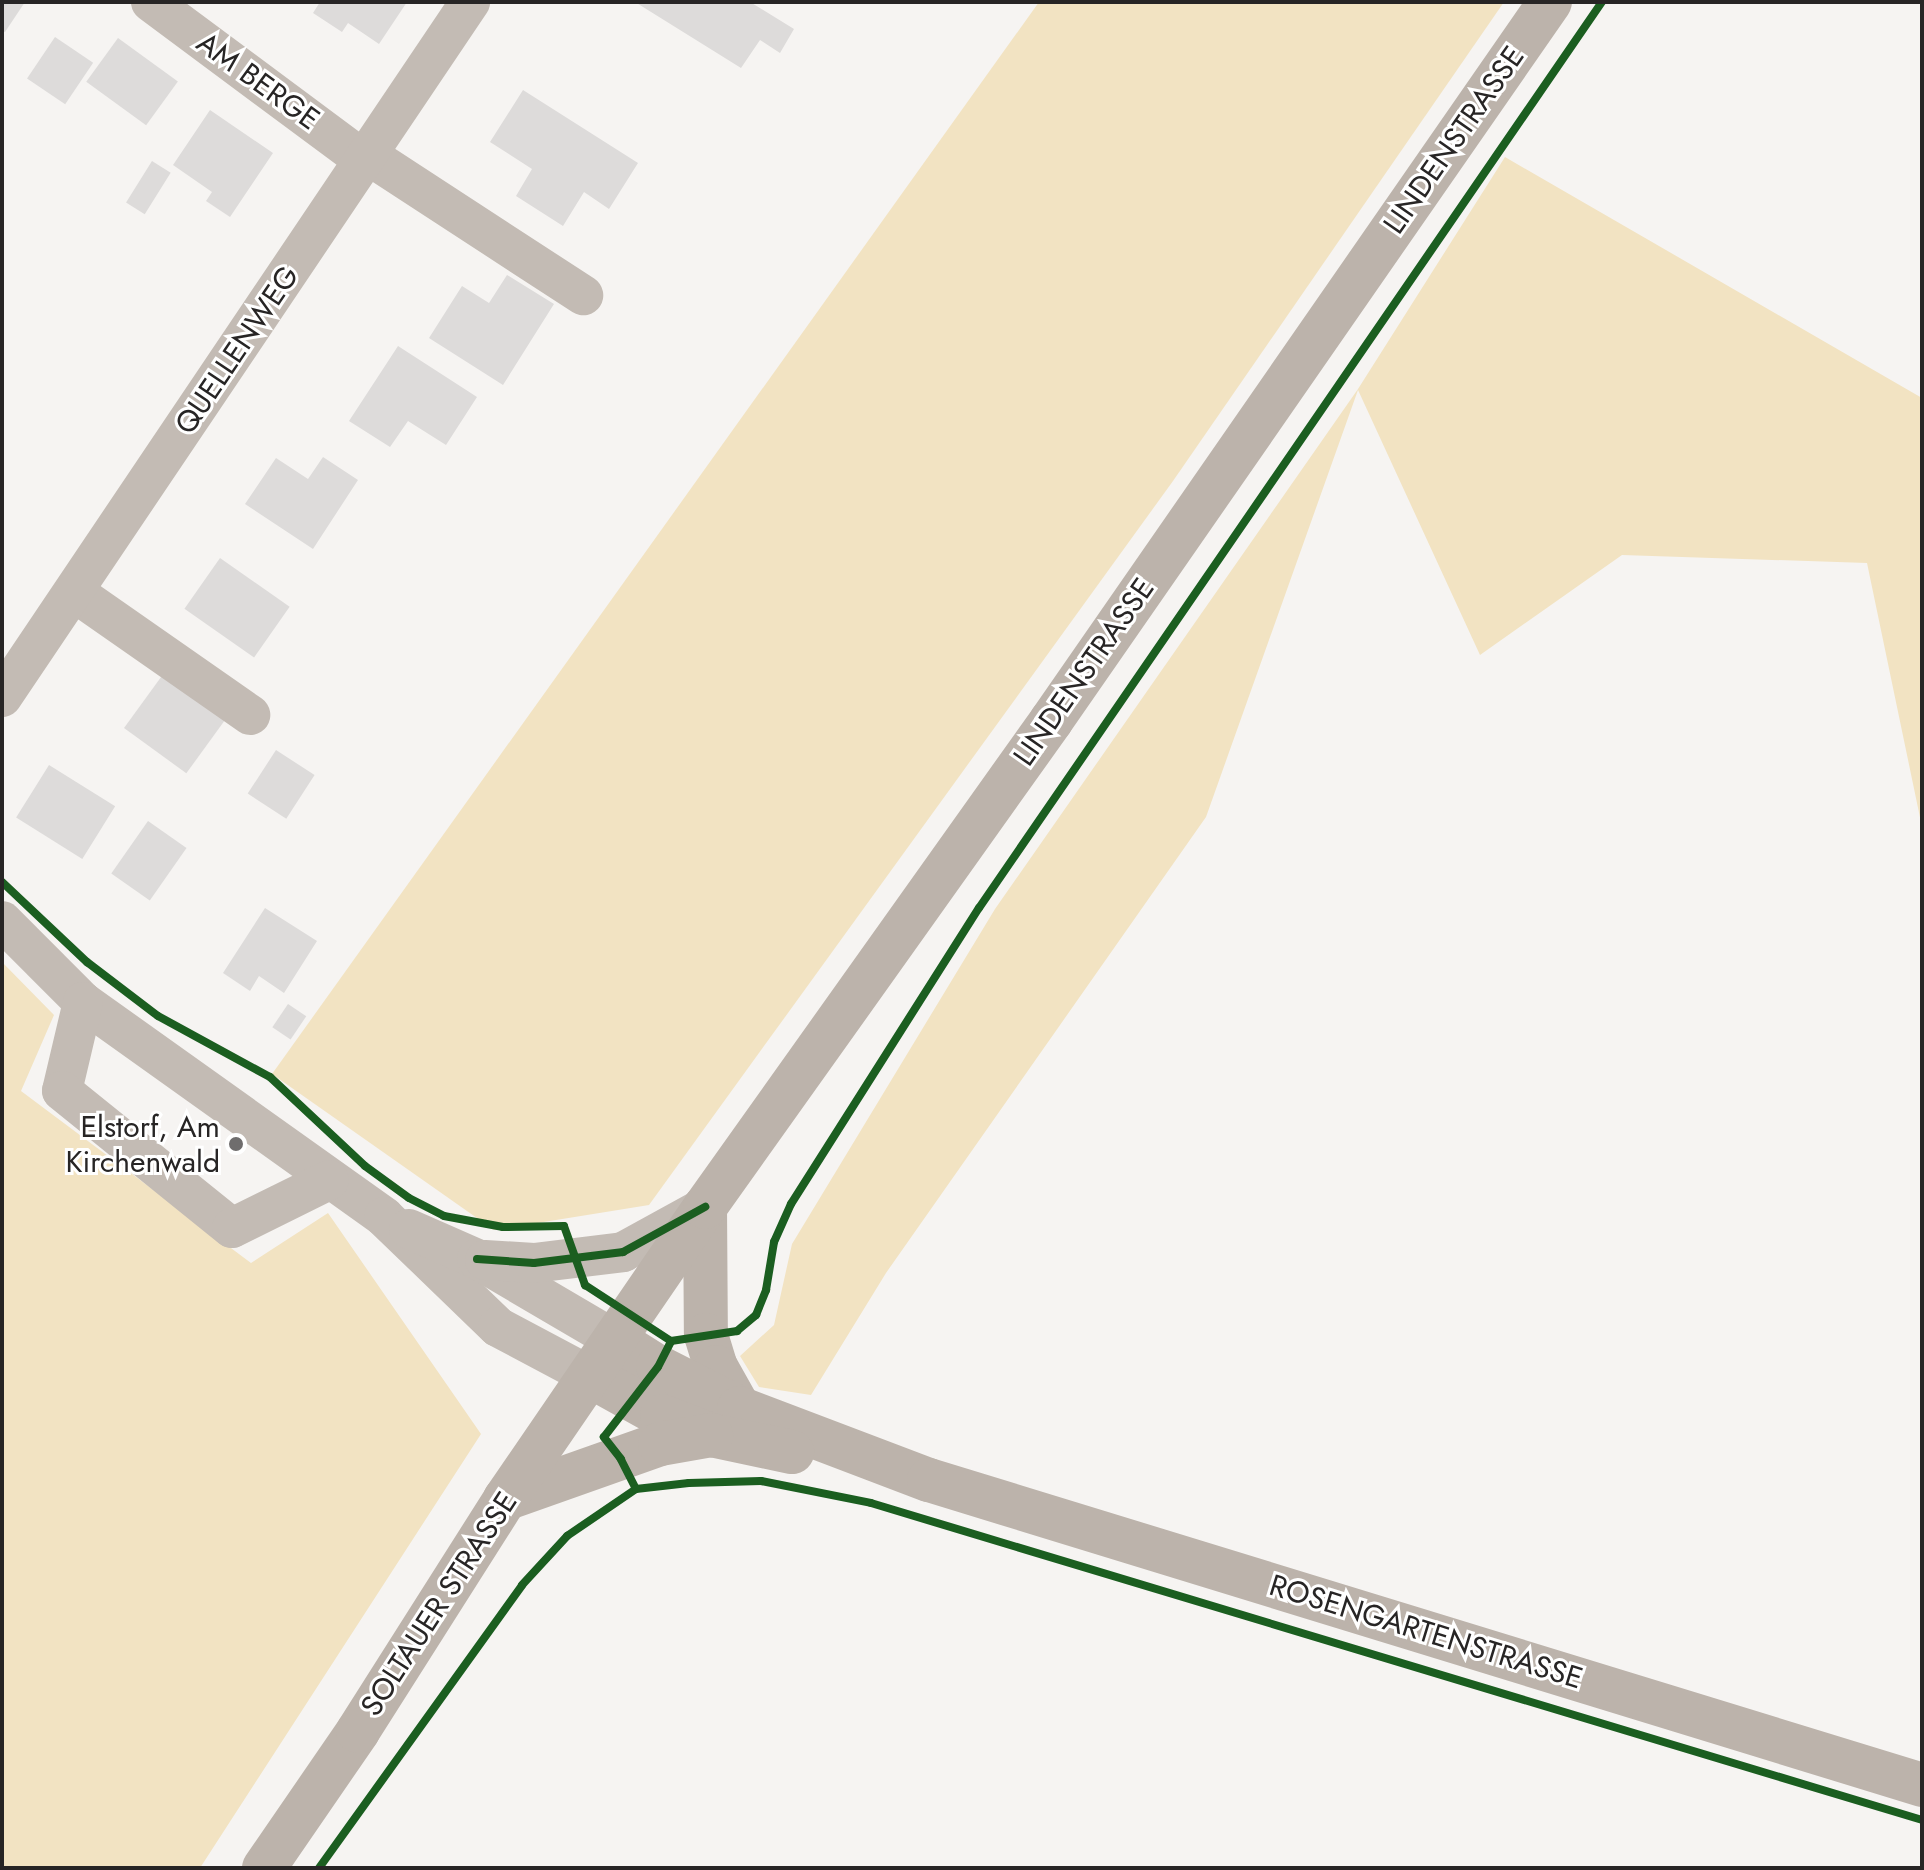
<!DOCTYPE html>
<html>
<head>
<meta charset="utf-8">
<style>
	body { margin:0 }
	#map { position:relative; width:1924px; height:1870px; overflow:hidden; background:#f6f4f2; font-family:Jost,sans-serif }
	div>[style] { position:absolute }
	.green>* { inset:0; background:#f2e3c2 }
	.building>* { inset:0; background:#dddbda; transform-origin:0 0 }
	.minor>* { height:40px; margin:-20px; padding:0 20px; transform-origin:20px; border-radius:20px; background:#c3bbb4 }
	.major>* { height:44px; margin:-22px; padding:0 22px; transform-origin:22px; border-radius:22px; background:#bcb3ab }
	.cycleway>* { height:8px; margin:-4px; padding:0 4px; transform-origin:4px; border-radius:4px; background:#1b5e20 }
	.dots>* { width:22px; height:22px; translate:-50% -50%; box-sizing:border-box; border:4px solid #fff; border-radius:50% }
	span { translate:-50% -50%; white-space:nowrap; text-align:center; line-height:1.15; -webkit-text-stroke:6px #fff; paint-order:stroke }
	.street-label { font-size:30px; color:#272525 }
	.poi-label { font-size:30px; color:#272525 }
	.right { translate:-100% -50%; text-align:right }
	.frame { position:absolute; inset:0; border:4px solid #272525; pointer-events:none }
</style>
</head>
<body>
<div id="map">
	<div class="green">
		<i style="clip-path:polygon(1039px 2px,1504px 2px,1173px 481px,649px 1205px,494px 1230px,272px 1074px)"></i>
		<i style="clip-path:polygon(1505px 157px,1922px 398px,1922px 827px,1867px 563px,1622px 555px,1480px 655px,1358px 390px,1206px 817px,886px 1273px,811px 1395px,759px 1387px,740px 1356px,774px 1325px,792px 1244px,995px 909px,1358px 389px)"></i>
		<i style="clip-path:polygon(2px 962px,54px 1015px,21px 1091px,251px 1263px,328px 1213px,481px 1434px,200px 1868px,2px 1868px)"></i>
	</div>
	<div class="building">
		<i style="clip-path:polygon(2px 2px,25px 2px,5px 32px,2px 31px)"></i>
		<i style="clip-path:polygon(320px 2px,407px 2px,379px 44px,348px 23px,342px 32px,313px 13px)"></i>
		<i style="clip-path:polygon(635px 2px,750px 2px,794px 29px,780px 53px,760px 40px,741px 68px)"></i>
		<i style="left:55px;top:37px;width:46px;height:50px;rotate:34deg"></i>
		<i style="left:118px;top:38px;width:74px;height:54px;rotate:36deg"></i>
		<i style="clip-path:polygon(523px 90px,638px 163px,609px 209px,584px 192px,563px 226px,516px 196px,532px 169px,490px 142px)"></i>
		<i style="clip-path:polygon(210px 110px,273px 153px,230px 217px,206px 201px,212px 192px,173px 165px)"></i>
		<i style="left:152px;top:161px;width:22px;height:49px;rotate:32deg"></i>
		<i style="clip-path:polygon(507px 275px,554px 304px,503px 385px,429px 338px,462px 286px,489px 303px)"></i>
		<i style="clip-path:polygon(398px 346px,477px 397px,446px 445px,408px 421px,390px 447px,349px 421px)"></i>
		<i style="clip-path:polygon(323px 457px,358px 480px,313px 549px,245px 504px,276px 458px,308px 479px)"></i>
		<i style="left:220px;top:558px;width:85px;height:62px;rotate:35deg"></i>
		<i style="left:164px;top:673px;width:77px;height:68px;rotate:36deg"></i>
		<i style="left:276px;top:750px;width:46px;height:52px;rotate:33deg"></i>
		<i style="left:49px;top:765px;width:78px;height:62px;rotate:32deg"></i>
		<i style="left:148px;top:821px;width:47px;height:64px;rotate:35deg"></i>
		<i style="clip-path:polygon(265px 908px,317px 941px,284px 993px,259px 976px,250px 991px,223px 973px)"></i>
		<i style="left:288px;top:1004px;width:22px;height:28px;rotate:34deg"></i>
	</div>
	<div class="minor">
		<i style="left:151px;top:2px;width:265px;rotate:36.6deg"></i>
		<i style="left:368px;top:155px;width:257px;rotate:33.1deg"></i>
		<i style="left:74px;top:592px;width:215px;rotate:34.9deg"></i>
		<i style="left:2px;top:697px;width:838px;rotate:-56.04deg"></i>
		<i style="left:2px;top:921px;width:115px;rotate:45deg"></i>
		<i style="left:83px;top:1002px;width:370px;rotate:35.5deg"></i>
		<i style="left:384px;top:1217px;width:158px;rotate:44deg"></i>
		<i style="left:498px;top:1327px;width:104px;rotate:28deg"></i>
		<i style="left:83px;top:1002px;width:91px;rotate:103.3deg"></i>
		<i style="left:62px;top:1091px;width:218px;rotate:38.9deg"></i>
		<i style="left:232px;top:1228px;width:108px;rotate:-26.3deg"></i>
		<i style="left:409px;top:1229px;width:74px;rotate:23.8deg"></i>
		<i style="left:477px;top:1259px;width:160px;rotate:30.4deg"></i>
		<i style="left:485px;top:1260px;width:49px;rotate:3.5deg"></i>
		<i style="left:534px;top:1263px;width:90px;rotate:-7deg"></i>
		<i style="left:623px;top:1252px;width:94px;rotate:-28.8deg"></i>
	</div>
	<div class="major">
		<i style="left:705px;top:1207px;width:128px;rotate:89.6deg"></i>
		<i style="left:706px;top:1335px;width:34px;rotate:73deg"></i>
		<i style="left:716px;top:1367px;width:47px;rotate:60.7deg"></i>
		<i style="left:615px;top:1340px;width:51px;rotate:32.1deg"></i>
		<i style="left:658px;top:1367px;width:91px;rotate:26.8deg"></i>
		<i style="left:739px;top:1408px;width:203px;rotate:20.8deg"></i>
		<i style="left:929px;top:1480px;width:1039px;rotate:17.07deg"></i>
		<i style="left:590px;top:1376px;width:82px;rotate:29.1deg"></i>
		<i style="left:662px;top:1416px;width:53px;rotate:21.2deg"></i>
		<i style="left:711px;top:1435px;width:83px;rotate:11.9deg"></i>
		<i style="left:505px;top:1499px;width:164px;rotate:-19.5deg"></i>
		<i style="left:660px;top:1444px;width:52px;rotate:-10deg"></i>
		<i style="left:264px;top:1868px;width:166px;rotate:-55.5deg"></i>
		<i style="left:358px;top:1731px;width:275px;rotate:-57.6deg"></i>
		<i style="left:505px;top:1499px;width:354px;rotate:-55.6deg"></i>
		<i style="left:705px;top:1207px;width:597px;rotate:-54.55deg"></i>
		<i style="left:1051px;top:721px;width:875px;rotate:-55.24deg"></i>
	</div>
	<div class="cycleway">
		<i style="left:2px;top:882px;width:117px;rotate:43.3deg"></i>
		<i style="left:87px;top:962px;width:89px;rotate:37.3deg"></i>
		<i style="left:158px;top:1016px;width:128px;rotate:28.6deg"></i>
		<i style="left:270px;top:1077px;width:130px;rotate:43.1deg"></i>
		<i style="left:365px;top:1166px;width:54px;rotate:36deg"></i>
		<i style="left:409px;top:1198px;width:39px;rotate:27deg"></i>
		<i style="left:444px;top:1216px;width:60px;rotate:10.6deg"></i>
		<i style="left:503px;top:1227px;width:61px;rotate:-0.9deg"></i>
		<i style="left:564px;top:1226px;width:63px;rotate:70.4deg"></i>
		<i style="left:585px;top:1285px;width:103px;rotate:33.1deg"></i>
		<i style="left:671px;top:1341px;width:67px;rotate:-8.6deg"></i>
		<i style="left:737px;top:1331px;width:25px;rotate:-40deg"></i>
		<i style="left:756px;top:1315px;width:27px;rotate:-68deg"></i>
		<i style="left:766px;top:1290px;width:49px;rotate:-80.5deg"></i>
		<i style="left:774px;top:1242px;width:42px;rotate:-65.9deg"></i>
		<i style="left:791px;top:1204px;width:351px;rotate:-57.6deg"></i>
		<i style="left:979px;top:908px;width:1100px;rotate:-55.49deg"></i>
		<i style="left:477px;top:1259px;width:57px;rotate:4deg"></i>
		<i style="left:534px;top:1263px;width:90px;rotate:-7deg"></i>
		<i style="left:623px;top:1252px;width:94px;rotate:-28.8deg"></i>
		<i style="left:636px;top:1489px;width:34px;rotate:-117deg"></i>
		<i style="left:621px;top:1459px;width:28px;rotate:-128deg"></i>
		<i style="left:604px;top:1437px;width:88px;rotate:-52.4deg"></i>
		<i style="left:658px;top:1367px;width:29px;rotate:-63deg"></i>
		<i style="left:319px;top:1868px;width:348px;rotate:-54.3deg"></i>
		<i style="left:522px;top:1585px;width:67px;rotate:-47.4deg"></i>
		<i style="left:567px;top:1536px;width:83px;rotate:-34.3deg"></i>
		<i style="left:636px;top:1489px;width:53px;rotate:-6.5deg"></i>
		<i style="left:689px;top:1483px;width:72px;rotate:-1.6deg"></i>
		<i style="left:761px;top:1481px;width:112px;rotate:11.3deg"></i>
		<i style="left:871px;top:1503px;width:1098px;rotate:16.78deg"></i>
	</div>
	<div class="dots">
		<i style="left:236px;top:1144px;background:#6f6d6d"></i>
	</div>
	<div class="street-label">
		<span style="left:258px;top:81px;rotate:36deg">AM BERGE</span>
		<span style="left:1454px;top:140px;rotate:-55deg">LINDENSTRASSE</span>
		<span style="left:237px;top:350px;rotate:-56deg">QUELLENWEG</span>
		<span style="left:1084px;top:672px;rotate:-55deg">LINDENSTRASSE</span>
		<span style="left:439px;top:1604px;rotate:-57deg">SOLTAUER STRASSE</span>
		<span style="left:1426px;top:1632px;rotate:17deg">ROSENGARTENSTRASSE</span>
	</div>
	<div class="poi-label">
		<span class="right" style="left:220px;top:1144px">Elstorf, Am<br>Kirchenwald</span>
	</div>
	<div class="frame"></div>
</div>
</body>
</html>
